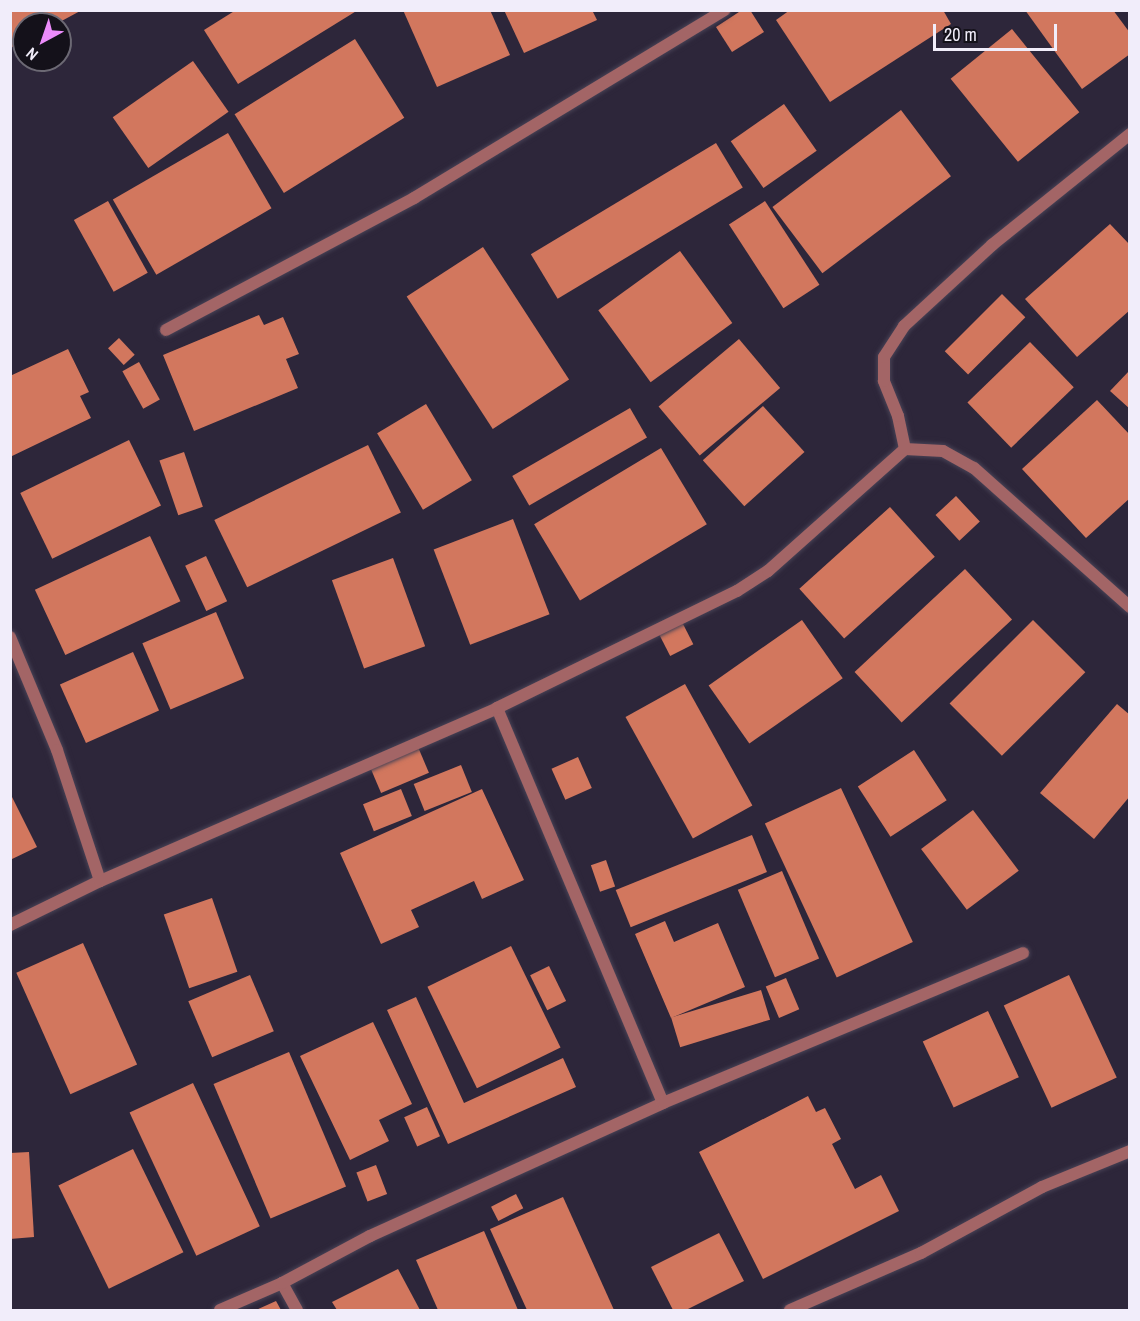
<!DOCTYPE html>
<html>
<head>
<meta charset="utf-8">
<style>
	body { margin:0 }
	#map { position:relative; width:1140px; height:1321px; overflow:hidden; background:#2d263a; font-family:"Archivo Narrow",sans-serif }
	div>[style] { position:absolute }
	.building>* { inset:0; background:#d2775e; transform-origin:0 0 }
	.roads { filter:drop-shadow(0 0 2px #484255) drop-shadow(0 0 2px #484255) }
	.minor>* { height:12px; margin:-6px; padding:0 6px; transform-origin:6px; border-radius:6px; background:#a36566 }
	span { translate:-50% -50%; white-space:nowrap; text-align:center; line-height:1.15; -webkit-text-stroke:6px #14111a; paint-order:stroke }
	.frame { position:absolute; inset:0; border:12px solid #f1edfa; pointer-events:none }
	.north { position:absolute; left:12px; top:12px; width:60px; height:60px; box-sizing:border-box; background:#14111a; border:2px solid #6c6974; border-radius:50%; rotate:220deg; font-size:16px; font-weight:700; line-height:24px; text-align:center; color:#f1edfa }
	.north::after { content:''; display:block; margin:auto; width:21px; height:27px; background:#ec8cfb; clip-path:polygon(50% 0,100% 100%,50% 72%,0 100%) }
	.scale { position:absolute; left:933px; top:24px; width:124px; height:27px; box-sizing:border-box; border:3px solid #f1edfa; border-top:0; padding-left:8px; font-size:18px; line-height:21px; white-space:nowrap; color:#f1edfa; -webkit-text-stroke:4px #14111a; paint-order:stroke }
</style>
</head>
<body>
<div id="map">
	<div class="building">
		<i style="clip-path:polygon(10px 10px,82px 10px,56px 24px,24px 24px,24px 41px,10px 48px)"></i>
		<i style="clip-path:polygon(236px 10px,358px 10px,238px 84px,204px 30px)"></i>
		<i style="clip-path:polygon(403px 10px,490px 10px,510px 55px,437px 87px)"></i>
		<i style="clip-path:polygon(504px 10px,592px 10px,597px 20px,524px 53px)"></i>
		<i style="clip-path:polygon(742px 10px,750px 10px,764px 32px,732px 52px,716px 27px)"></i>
		<i style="clip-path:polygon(790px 10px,943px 10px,951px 24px,830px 102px,776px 20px)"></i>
		<i style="clip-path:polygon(1025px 10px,1113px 10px,1130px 33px,1130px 54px,1082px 89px)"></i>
		<i style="left:1012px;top:29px;width:107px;height:79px;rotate:51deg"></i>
		<i style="left:355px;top:39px;width:93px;height:142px;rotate:58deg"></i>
		<i style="left:193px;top:61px;width:62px;height:98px;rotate:55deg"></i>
		<i style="left:784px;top:104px;width:57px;height:65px;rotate:55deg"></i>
		<i style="left:901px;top:110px;width:83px;height:161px;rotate:53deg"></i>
		<i style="left:228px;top:133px;width:87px;height:133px;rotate:60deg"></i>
		<i style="left:716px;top:143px;width:52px;height:216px;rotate:59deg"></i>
		<i style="left:108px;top:201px;width:82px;height:39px;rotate:61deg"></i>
		<i style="left:765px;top:201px;width:100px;height:43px;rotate:57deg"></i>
		<i style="clip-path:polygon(1110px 224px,1130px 245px,1130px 310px,1077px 357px,1025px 299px)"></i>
		<i style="left:483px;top:247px;width:158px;height:91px;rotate:57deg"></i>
		<i style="left:680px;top:251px;width:89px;height:101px;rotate:54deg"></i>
		<i style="left:1002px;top:294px;width:33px;height:81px;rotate:45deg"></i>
		<i style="clip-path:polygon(259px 315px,264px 325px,283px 317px,299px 354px,286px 359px,298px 388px,194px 431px,163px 355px)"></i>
		<i style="left:119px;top:338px;width:23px;height:15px;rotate:47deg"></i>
		<i style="left:739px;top:339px;width:64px;height:105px;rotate:50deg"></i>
		<i style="left:1030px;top:342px;width:63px;height:87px;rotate:46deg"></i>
		<i style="clip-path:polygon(68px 349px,89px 392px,80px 396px,91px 418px,10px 457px,10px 376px)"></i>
		<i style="left:139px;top:362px;width:43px;height:19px;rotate:61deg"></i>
		<i style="clip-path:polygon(1130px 370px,1130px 409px,1110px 391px)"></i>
		<i style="clip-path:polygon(1097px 400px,1130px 435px,1130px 498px,1086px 538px,1022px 469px)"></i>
		<i style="left:426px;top:404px;width:89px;height:57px;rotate:59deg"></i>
		<i style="left:763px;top:406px;width:62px;height:81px;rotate:48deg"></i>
		<i style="left:630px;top:408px;width:34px;height:136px;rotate:60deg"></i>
		<i style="left:129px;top:440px;width:73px;height:121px;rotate:64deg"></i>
		<i style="left:368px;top:445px;width:75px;height:171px;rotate:64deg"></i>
		<i style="left:661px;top:448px;width:89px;height:148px;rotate:59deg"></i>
		<i style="left:184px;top:452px;width:58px;height:26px;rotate:71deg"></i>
		<i style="left:956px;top:496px;width:35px;height:28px;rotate:47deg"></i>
		<i style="left:890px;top:507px;width:67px;height:122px;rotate:48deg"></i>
		<i style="left:513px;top:519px;width:102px;height:85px;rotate:69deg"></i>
		<i style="left:150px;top:536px;width:72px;height:127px;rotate:65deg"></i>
		<i style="left:206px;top:556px;width:50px;height:23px;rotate:65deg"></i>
		<i style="left:393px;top:558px;width:94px;height:65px;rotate:70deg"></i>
		<i style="left:965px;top:569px;width:69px;height:151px;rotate:47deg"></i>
		<i style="left:216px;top:612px;width:72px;height:80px;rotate:67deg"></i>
		<i style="left:802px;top:620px;width:71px;height:114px;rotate:55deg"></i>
		<i style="left:1033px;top:620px;width:74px;height:118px;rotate:45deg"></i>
		<i style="left:682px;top:622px;width:25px;height:26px;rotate:63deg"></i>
		<i style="left:133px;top:652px;width:64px;height:80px;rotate:66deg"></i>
		<i style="left:685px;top:684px;width:139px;height:68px;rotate:61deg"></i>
		<i style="clip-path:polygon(1117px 704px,1130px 715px,1130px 796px,1094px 839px,1040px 793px)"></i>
		<i style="left:418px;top:747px;width:28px;height:52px;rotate:67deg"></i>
		<i style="left:914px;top:750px;width:60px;height:67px;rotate:57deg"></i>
		<i style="left:578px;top:757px;width:34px;height:29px;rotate:66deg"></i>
		<i style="left:461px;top:765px;width:29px;height:51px;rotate:68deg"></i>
		<i style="left:841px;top:788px;width:170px;height:84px;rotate:65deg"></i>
		<i style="left:401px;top:789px;width:29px;height:41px;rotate:68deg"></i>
		<i style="clip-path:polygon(482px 789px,524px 880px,482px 899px,474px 881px,411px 910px,419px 927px,381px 944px,340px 853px)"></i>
		<i style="clip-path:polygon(10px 793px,37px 847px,10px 860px)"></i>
		<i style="left:973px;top:810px;width:76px;height:65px;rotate:53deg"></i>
		<i style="left:752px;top:835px;width:40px;height:147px;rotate:68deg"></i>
		<i style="left:606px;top:860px;width:28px;height:16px;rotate:71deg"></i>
		<i style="left:782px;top:871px;width:95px;height:48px;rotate:67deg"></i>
		<i style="left:212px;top:898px;width:78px;height:51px;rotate:71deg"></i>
		<i style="clip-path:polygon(665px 921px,674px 942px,718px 923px,745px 987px,671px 1018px,635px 934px)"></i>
		<i style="left:83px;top:943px;width:133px;height:73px;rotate:66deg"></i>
		<i style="left:511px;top:946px;width:113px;height:93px;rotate:64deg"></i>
		<i style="left:549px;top:966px;width:39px;height:21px;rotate:64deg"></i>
		<i style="left:250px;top:975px;width:61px;height:67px;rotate:67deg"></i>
		<i style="left:1069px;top:975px;width:113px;height:72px;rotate:65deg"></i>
		<i style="left:786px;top:978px;width:34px;height:22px;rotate:67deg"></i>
		<i style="left:761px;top:990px;width:31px;height:94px;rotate:73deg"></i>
		<i style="clip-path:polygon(416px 997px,464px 1103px,563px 1058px,576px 1087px,448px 1144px,387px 1010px)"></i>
		<i style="left:988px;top:1011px;width:73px;height:72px;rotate:65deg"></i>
		<i style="clip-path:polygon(373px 1022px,412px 1104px,379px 1120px,389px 1141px,350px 1160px,300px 1056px)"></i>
		<i style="left:289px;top:1052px;width:146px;height:82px;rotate:67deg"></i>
		<i style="left:193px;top:1083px;width:158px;height:70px;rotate:65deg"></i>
		<i style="clip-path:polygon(808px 1096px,816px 1112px,825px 1108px,841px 1139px,832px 1144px,855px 1189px,881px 1175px,899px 1211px,763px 1279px,699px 1152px)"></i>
		<i style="left:427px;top:1107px;width:32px;height:25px;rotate:66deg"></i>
		<i style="left:133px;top:1149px;width:115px;height:83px;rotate:64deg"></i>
		<i style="clip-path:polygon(29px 1152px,34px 1237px,10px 1239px,10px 1153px)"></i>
		<i style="left:376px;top:1165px;width:31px;height:21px;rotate:69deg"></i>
		<i style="left:516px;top:1194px;width:16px;height:28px;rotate:63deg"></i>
		<i style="clip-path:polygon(563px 1197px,614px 1310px,527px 1310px,490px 1229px)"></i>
		<i style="clip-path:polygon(484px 1231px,518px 1310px,438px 1310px,416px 1260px)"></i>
		<i style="clip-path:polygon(719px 1233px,744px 1281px,686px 1310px,673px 1310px,651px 1267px)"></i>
		<i style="clip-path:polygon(398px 1269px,420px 1310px,337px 1310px,332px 1302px)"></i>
		<i style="clip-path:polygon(276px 1301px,281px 1310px,256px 1310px)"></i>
	</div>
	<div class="roads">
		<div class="minor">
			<i style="left:166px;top:330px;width:281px;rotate:-28deg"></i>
			<i style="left:414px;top:198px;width:363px;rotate:-31.2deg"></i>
			<i style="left:905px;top:449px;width:38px;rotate:3deg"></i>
			<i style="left:943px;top:451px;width:35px;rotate:29deg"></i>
			<i style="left:974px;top:468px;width:209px;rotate:41.7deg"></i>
			<i style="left:10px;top:637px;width:122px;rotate:67.4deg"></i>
			<i style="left:57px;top:750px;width:138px;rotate:71.8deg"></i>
			<i style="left:497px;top:708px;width:428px;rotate:67.2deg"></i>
			<i style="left:10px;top:925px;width:100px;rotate:-26.1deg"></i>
			<i style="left:100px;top:881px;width:433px;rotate:-23.5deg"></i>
			<i style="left:497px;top:708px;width:267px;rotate:-26deg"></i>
			<i style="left:737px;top:591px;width:37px;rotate:-33deg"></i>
			<i style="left:768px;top:571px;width:183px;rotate:-41.7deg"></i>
			<i style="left:905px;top:449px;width:34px;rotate:-102deg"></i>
			<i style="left:898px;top:416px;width:38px;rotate:-112deg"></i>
			<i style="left:884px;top:381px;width:24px;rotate:-90deg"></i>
			<i style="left:884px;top:357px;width:37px;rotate:-57deg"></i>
			<i style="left:904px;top:326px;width:120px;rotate:-42.6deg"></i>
			<i style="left:992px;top:245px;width:177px;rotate:-38.8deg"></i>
			<i style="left:282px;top:1283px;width:31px;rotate:61deg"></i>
			<i style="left:220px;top:1310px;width:68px;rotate:-23.5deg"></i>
			<i style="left:282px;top:1283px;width:100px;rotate:-28.1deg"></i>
			<i style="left:370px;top:1236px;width:322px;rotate:-24.4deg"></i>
			<i style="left:663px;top:1103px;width:390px;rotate:-22.6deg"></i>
			<i style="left:790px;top:1310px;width:143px;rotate:-23.5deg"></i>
			<i style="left:921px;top:1253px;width:138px;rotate:-28.6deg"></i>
			<i style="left:1042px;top:1187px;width:95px;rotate:-22.2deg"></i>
		</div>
	</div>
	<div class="frame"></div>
	<div class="north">N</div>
	<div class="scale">20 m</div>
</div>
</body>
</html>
